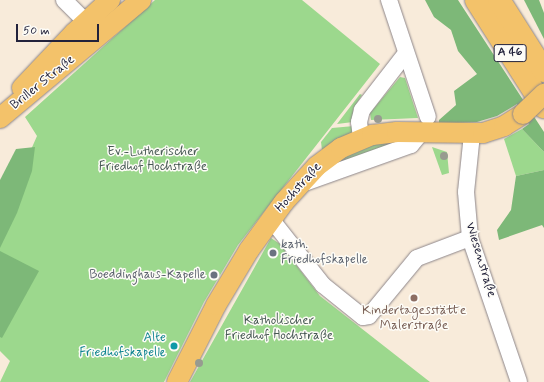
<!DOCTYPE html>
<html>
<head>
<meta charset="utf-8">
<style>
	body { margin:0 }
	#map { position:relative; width:544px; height:382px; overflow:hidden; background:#f8ebda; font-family:Mynerve,sans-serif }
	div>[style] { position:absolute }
	.green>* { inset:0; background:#9cd88d }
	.forest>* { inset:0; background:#7db878 }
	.roads { filter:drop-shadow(0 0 1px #8d868a) drop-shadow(0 0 1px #8d868a) }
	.minor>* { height:16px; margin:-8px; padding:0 8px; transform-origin:8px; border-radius:8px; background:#fff }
	.major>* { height:20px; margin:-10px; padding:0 10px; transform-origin:10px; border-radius:10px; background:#f3c26a }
	.highway>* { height:22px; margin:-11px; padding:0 11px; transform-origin:11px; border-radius:11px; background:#f3c26a }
	.bridges { filter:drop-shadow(0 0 1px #8d868a) drop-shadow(0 0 1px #8d868a) }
	.major-bridge>* { height:20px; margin:-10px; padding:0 10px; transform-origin:10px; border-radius:10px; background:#f3c26a }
	.trees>* { width:8px; height:8px; margin:-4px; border-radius:50%; background:#979b90 }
	.dots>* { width:11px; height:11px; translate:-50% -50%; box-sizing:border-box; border:2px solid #fdfcf7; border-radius:50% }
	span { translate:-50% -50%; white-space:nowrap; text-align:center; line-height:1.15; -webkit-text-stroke:3px #fdfcf7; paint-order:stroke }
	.shield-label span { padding:1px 3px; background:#fdfcf7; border:1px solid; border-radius:3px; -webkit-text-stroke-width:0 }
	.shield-label { font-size:12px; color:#22223b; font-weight:700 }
	.street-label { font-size:13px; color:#22223b }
	.park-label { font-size:13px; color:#475954 }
	.worship-label { font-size:13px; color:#5b616d }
	.left { translate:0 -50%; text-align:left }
	.right { translate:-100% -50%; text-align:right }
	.education-label { font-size:13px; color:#785e54 }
	.culture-label { font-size:13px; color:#0d838f }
	.scale { position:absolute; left:16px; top:24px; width:83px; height:18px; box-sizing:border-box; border:2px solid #22223b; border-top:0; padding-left:5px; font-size:12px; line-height:14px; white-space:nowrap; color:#22223b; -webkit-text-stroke:3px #fdfcf7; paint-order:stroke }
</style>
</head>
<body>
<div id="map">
	<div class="green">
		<i style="clip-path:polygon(155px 0,302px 0,380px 64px,238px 245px,204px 302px,164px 382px,0 382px,10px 361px,0 351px,0 220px,37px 136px,25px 117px)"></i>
		<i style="clip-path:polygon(400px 77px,405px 78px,418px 118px,371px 120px,370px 113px)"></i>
		<i style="clip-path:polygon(360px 94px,362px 95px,353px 109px,353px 122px,337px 124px)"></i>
		<i style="clip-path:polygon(354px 126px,353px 133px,322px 150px,321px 142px,332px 128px)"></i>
		<i style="clip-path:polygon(522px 129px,544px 152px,544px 170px,516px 176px,504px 139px)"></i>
		<i style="clip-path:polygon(391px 142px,405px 142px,334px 165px,330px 164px,367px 145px)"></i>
		<i style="clip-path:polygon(432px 147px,447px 152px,449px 173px,442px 175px)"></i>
		<i style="clip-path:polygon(271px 238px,280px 244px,320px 296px,430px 382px,190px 382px)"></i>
	</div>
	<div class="forest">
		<i style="clip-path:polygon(425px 0,458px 0,544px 132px,544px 152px,522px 129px,529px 124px,517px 104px,497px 116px,477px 122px,439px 124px,439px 120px,456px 105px,454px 91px,477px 74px,458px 51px,451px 30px,434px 17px)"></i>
		<i style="clip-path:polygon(524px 0,539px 0,544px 13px,544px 39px)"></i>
		<i style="clip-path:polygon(35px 147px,32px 171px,17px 213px,0 248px,0 180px,16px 149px)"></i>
		<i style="clip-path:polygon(544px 170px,544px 228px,542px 225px,499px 240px,497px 230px,511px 210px,516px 176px)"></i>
		<i style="clip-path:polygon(0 251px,39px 271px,2px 338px,0 337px)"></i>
	</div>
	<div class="roads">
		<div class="minor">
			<i style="left:64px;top:0;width:31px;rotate:45deg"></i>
			<i style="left:389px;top:0;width:123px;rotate:71.6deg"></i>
			<i style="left:472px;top:134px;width:58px;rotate:95.9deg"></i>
			<i style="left:466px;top:192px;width:46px;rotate:85deg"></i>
			<i style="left:470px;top:238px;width:152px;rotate:71.2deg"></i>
			<i style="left:361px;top:138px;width:16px;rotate:-97deg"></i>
			<i style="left:359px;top:122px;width:12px;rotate:-76deg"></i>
			<i style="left:362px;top:110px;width:72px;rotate:-52.3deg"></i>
			<i style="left:299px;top:185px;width:119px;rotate:-19.7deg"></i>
			<i style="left:411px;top:145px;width:17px;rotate:-50deg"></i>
			<i style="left:271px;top:219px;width:84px;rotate:51.8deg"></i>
			<i style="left:323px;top:285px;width:51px;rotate:38.7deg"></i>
			<i style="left:363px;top:317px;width:6px;rotate:-9deg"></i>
			<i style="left:369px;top:316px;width:75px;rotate:-50.4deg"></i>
			<i style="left:417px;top:258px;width:57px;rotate:-20.7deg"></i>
		</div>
		<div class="major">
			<i style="left:22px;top:88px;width:76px;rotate:-46.6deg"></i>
			<i style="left:74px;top:33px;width:49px;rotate:-42.5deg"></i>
			<i style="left:0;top:118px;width:184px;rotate:-39.9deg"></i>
			<i style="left:177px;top:382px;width:86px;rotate:-63.1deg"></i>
			<i style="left:216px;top:305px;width:64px;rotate:-59deg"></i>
			<i style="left:249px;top:250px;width:59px;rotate:-53.9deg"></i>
			<i style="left:284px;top:202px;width:49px;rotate:-47.5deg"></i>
			<i style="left:317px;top:166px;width:30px;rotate:-37deg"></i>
			<i style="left:341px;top:148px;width:34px;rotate:-23deg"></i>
			<i style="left:372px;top:135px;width:25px;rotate:-7deg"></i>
			<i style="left:397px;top:132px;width:86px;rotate:0.7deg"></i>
			<i style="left:483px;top:133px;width:22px;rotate:-18deg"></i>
			<i style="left:504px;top:126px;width:22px;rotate:-32deg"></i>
		</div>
		<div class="highway">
			<i style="left:476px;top:0;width:127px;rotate:57.6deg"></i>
			<i style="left:499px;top:0;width:84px;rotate:57.6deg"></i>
		</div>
	</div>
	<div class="bridges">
		<div class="major-bridge">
			<i style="left:523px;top:114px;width:29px;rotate:-44deg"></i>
		</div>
	</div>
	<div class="trees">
		<i style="left:378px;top:119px"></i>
		<i style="left:444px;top:156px"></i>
		<i style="left:199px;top:363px"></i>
	</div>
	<div class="dots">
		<i style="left:273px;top:253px;background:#6b7280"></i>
		<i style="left:214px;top:275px;background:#6b7280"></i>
		<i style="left:414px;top:298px;background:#8d6e63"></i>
		<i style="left:174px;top:346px;background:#0f9aa8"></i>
	</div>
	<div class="shield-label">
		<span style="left:510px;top:53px">A 46</span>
	</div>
	<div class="street-label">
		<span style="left:43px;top:83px;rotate:-39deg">Briller Straße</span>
		<span style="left:299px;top:188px;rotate:-48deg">Hochstraße</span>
		<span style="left:480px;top:260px;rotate:73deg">Wiesenstraße</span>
	</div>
	<div class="park-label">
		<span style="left:153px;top:160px">Ev.-Lutherischer<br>Friedhof Hochstraße</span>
		<span style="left:279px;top:329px">Katholischer<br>Friedhof Hochstraße</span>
	</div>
	<div class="worship-label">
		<span class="left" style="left:281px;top:253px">kath.<br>Friedhofskapelle</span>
		<span class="right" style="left:206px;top:275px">Boeddinghaus-Kapelle</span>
	</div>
	<div class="education-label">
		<span style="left:414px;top:319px">Kindertagesstätte<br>Malerstraße</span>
	</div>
	<div class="culture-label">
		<span class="right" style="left:166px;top:346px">Alte<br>Friedhofskapelle</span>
	</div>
	<div class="scale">50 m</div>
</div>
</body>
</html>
